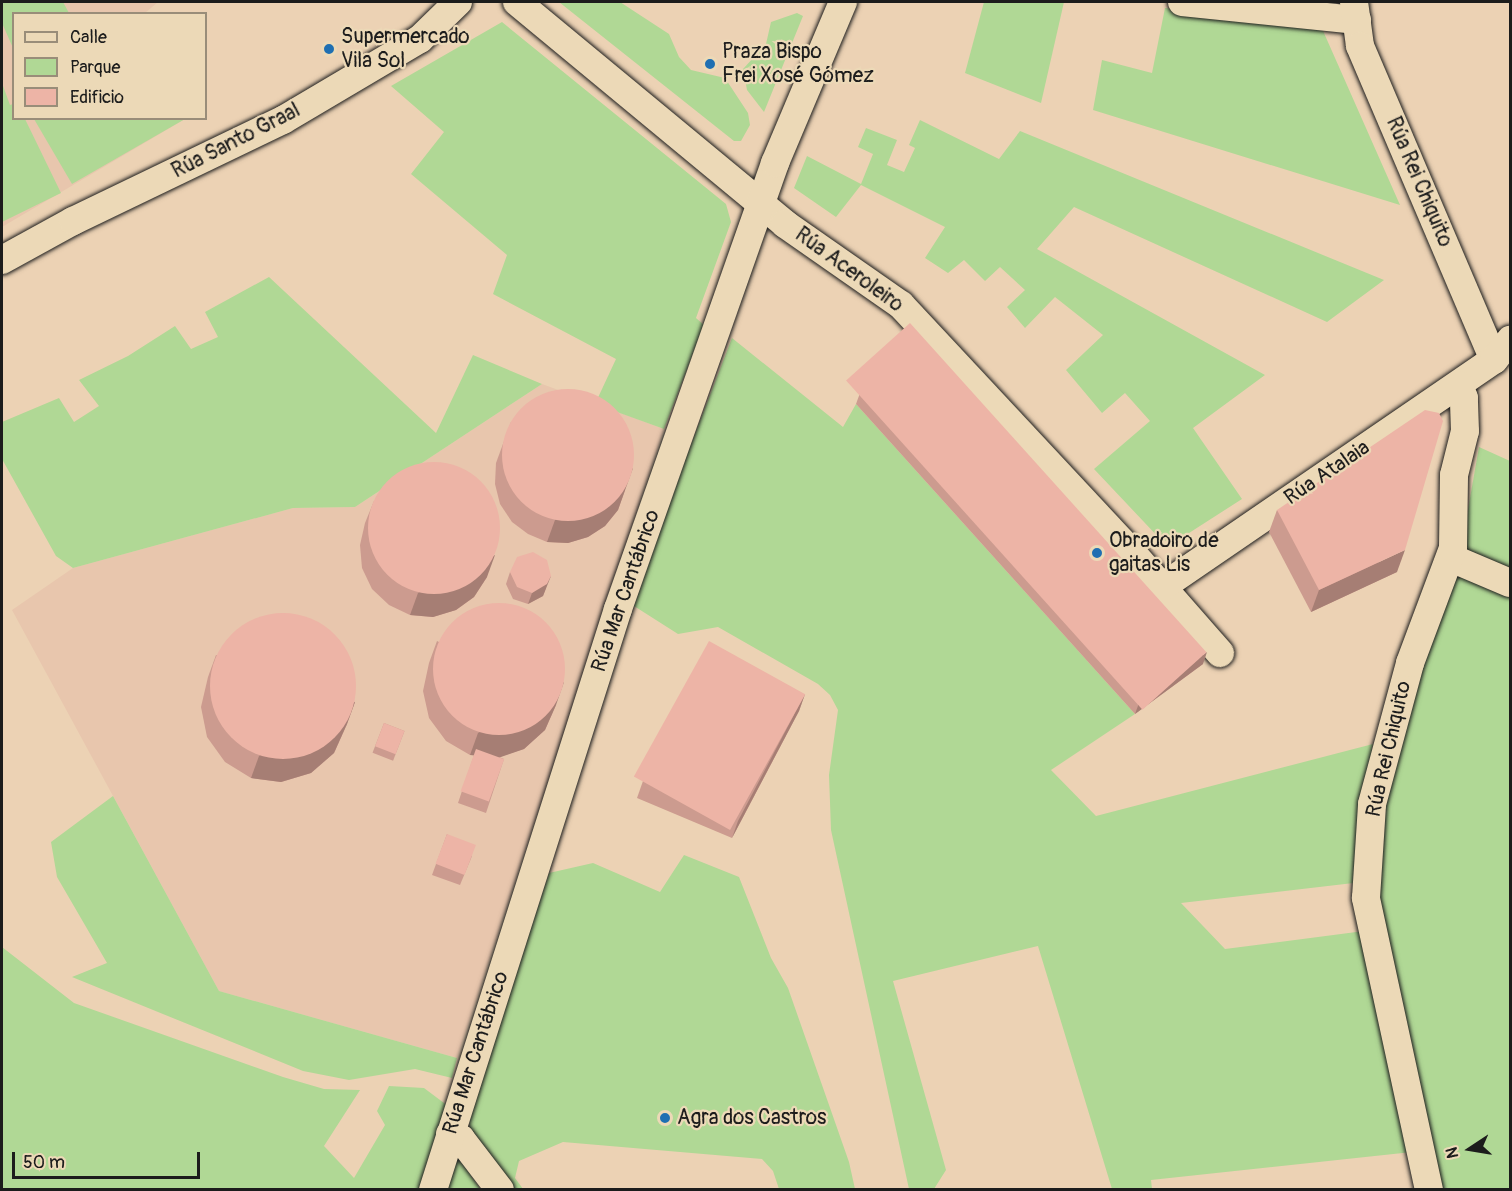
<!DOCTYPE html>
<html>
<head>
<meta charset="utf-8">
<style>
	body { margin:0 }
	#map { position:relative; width:1512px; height:1191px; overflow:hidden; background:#ecd2b4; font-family:Pangolin,sans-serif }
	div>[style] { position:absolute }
	.built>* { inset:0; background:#e8c6ad }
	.green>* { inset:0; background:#b0d895 }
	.roads { filter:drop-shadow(0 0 2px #1c1c1c) drop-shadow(0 0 2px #1c1c1c) }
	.minor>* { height:28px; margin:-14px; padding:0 14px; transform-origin:14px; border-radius:14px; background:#ecd9b7 }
	.wall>* { inset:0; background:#cc9b8f; transform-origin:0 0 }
	.shaded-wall>* { inset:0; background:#a67e74 }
	.building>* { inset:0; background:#edb4a6; transform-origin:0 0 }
	.round { border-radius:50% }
	.dots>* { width:16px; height:16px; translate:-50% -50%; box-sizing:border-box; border:3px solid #ecd9b7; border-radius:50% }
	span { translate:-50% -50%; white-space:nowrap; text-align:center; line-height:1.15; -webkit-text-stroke:4.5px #ecd9b7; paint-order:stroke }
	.poi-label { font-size:21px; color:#1c1c1c }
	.left { translate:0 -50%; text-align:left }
	.street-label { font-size:21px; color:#1c1c1c }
	.frame { position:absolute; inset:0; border:3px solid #1c1c1c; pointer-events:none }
	.legend { position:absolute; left:12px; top:12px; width:195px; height:108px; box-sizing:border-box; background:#ecd9b7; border:2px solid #998d79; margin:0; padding:8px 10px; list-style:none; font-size:18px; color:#1c1c1c }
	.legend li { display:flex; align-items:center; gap:12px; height:30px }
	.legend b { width:30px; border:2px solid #998d79 }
	.north { position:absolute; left:1440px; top:1119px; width:60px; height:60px; -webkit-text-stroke:4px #ecd9b7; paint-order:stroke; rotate:258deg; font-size:16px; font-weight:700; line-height:24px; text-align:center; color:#1c1c1c }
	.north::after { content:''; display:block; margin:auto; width:21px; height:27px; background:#1c1c1c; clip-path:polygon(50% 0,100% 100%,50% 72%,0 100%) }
	.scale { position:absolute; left:12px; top:1152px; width:188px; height:27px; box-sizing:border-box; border:3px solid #1c1c1c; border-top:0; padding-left:8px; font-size:18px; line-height:21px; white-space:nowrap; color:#1c1c1c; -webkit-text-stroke:4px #ecd9b7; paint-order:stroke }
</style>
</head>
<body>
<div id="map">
	<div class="built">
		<i style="clip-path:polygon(2px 2px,158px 2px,145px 13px,14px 14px,14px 118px,185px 119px,2px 227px)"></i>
		<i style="clip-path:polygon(542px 384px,664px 429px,457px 1058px,219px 991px,12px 610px,73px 568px,293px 508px,355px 507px)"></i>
	</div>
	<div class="green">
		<i style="clip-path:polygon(2px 2px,63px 2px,69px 13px,14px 14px,13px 48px,2px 23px)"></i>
		<i style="clip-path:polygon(559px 2px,620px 2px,669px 34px,679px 57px,691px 70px,725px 78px,748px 113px,750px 125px,741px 141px,734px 141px)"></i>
		<i style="clip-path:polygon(984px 2px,1064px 2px,1041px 103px,965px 73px)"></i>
		<i style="clip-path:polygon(1165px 8px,1320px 24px,1400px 205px,1093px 110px,1102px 60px,1152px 73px)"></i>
		<i style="clip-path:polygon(797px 13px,803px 16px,764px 112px,747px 90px,743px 69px,766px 44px,771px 22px)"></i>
		<i style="clip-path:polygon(502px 22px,726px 204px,731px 222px,696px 318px,704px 325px,664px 429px,595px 404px,616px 359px,493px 294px,507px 255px,411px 174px,444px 132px,391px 86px)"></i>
		<i style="clip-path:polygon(2px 83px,10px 105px,13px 104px,14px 118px,25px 119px,61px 193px,2px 222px)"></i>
		<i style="clip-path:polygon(34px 119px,185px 119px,72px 184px)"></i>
		<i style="clip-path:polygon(920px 120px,999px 159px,1020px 131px,1384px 280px,1327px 322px,1074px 207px,1037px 249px,1265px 375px,1193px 428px,1242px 499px,1175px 542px,1161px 540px,1094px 469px,1150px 421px,1125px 393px,1102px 413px,1066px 370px,1103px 335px,1055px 297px,1025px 328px,1007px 307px,1025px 290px,1000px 267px,985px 281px,964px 260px,948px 273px,925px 258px,945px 227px,861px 185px,836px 217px,794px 188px,807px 156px,861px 184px,873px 154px,858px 147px,866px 128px,897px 140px,887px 165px,904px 172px,915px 148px,909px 145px)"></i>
		<i style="clip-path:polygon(269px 277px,436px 433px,473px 355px,542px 384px,355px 507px,293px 508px,73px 568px,56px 556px,2px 459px,2px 422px,59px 398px,74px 422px,99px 406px,79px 380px,128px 356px,175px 326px,191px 349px,218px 337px,205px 312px)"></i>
		<i style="clip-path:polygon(732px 338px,843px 427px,856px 404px,1135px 714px,1051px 770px,1096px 816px,1373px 744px,1365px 806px,1362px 882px,1181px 903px,1225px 949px,1364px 931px,1412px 1152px,1151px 1180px,1152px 1189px,1112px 1189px,1038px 946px,893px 981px,946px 1170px,934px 1189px,909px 1189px,831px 830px,829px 775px,838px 710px,830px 695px,818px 684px,718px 627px,678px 634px,634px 606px,666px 509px)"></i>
		<i style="clip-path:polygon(1479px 447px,1510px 461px,1510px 576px,1461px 549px)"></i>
		<i style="clip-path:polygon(1454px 566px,1510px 590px,1510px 1189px,1438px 1190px,1371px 875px,1380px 787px)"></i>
		<i style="clip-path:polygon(113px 796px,219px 991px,457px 1058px,452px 1078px,415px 1069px,349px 1080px,303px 1071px,72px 977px,107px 963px,57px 877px,51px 842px)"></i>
		<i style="clip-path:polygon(684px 855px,739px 877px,771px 958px,788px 988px,849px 1162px,855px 1189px,779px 1189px,773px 1171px,762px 1159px,563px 1142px,519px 1161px,515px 1178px,523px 1189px,507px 1189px,470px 1133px,469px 1114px,549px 873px,593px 863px,660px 892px)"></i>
		<i style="clip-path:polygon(2px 947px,74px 1003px,283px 1077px,324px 1089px,360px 1090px,324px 1146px,354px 1178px,385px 1125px,377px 1111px,389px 1086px,424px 1088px,448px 1106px,421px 1189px,2px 1189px)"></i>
		<i style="clip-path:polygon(456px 1153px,480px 1189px,443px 1189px)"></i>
	</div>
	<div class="roads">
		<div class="minor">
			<i style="left:517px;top:2px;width:348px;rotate:39.6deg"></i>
			<i style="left:785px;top:224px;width:141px;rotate:34.9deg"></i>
			<i style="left:901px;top:305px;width:343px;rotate:47deg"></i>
			<i style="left:1135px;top:556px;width:129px;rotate:48.8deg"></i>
			<i style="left:1182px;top:2px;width:176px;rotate:5.9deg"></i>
			<i style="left:1354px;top:2px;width:44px;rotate:82.2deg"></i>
			<i style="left:1360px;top:46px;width:341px;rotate:66.9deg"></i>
			<i style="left:2px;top:260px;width:81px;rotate:-28.8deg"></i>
			<i style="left:73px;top:221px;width:233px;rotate:-25.7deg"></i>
			<i style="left:283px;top:120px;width:159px;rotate:-30.6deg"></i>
			<i style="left:420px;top:39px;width:53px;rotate:-44.2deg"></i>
			<i style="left:1451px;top:558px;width:64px;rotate:23deg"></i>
			<i style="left:1162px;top:587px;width:402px;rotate:-34.4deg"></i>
			<i style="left:1494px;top:360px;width:26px;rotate:-51deg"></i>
			<i style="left:450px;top:1134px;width:12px;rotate:24deg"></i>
			<i style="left:461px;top:1139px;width:64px;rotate:52.6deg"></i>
			<i style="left:433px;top:1190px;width:610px;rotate:-72.34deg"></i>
			<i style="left:618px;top:609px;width:473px;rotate:-70.6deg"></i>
			<i style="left:775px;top:163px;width:175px;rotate:-67.1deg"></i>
			<i style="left:1429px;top:1190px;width:299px;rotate:-102.2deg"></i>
			<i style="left:1366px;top:898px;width:94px;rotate:-86.3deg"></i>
			<i style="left:1372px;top:804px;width:146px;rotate:-74.9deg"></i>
			<i style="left:1410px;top:663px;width:123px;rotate:-69.5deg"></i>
			<i style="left:1453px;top:548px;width:73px;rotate:-89.2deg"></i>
			<i style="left:1454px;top:475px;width:45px;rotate:-76deg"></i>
			<i style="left:1465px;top:431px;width:33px;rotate:-92deg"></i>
			<i style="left:1464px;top:398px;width:14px;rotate:-111deg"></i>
		</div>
	</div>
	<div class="wall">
		<i style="clip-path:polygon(860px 393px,1203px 664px,1135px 714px,856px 404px)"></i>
		<i style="clip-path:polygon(511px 422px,625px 490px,618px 510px,605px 526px,588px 537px,568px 543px,547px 542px,528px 534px,512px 522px,500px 504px,495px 484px,496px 463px)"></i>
		<i style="clip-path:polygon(374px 501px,487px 577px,474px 597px,456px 610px,433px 617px,410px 615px,389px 605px,372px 589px,362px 568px,360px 545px,365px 523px)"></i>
		<i style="clip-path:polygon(1277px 510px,1397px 572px,1311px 612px,1269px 532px)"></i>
		<i style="clip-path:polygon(510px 572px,546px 588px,543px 596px,528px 604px,513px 599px,506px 584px)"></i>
		<i style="clip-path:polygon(437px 641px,556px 705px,545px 730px,524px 749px,499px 757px,504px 759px,486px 813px,458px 803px,474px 755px,470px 755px,446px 741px,429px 718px,423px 691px,429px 663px)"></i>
		<i style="clip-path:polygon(216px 655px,355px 702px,347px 724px,334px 753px,311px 773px,281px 782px,251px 778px,225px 762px,207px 737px,201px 707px,208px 677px)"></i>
		<i style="clip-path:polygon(805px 694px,799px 711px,732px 838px,637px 798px,643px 781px)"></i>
		<i style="left:384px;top:723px;width:22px;height:32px;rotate:21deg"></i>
		<i style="clip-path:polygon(447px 834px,472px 856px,460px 885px,432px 875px)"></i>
	</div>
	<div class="shaded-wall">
		<i style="clip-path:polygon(633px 468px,618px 510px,605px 526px,588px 537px,568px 543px,547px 542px,555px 520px)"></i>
		<i style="clip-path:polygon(1405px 550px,1397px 572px,1311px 612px,1319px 590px)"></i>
		<i style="clip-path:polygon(495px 555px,487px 577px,474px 597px,456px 610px,433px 617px,410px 615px,418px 593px)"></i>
		<i style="clip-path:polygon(551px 576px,543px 596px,528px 604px,532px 593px)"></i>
		<i style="clip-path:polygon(1207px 652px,1203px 664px,1135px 714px,1139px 703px)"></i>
		<i style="clip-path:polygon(564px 682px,556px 705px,545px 730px,524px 749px,498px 758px,470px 755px,478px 733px)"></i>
		<i style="clip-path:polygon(805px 694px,799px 711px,732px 838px,738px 821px)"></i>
		<i style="clip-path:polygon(355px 702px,347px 724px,334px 753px,311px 773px,281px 782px,251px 778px,259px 756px)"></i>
	</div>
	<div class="building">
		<i style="left:910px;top:323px;width:443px;height:86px;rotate:48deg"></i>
		<i class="round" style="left:502px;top:389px;width:132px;height:132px"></i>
		<i style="clip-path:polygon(1425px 410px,1439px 413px,1443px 421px,1405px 550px,1319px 590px,1277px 510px)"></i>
		<i class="round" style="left:368px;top:462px;width:132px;height:132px"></i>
		<i style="clip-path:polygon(533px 552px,547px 560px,551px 576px,547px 584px,532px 593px,517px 587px,510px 572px,517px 557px)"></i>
		<i class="round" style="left:433px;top:603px;width:132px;height:132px"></i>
		<i class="round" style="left:210px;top:613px;width:146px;height:146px"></i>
		<i style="left:709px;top:641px;width:110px;height:155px;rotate:29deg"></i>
		<i style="left:384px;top:723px;width:22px;height:25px;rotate:21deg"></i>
		<i style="left:476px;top:749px;width:30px;height:45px;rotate:20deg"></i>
		<i style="left:447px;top:834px;width:31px;height:32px;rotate:21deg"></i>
	</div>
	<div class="dots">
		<i style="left:329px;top:49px;background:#1f6fb2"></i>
		<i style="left:710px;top:64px;background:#1f6fb2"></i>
		<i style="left:1097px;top:553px;background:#1f6fb2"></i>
		<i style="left:665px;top:1118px;background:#1f6fb2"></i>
	</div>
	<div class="poi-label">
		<span class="left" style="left:341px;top:49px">Supermercado<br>Vila Sol</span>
		<span class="left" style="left:722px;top:64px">Praza Bispo<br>Frei Xosé Gómez</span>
		<span class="left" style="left:1109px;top:553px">Obradoiro de<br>gaitas Lis</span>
		<span class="left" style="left:677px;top:1118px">Agra dos Castros</span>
	</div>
	<div class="street-label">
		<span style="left:236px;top:141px;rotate:-27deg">Rúa Santo Graal</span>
		<span style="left:1419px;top:182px;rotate:67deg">Rúa Rei Chiquito</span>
		<span style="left:849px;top:270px;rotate:36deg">Rúa Aceroleiro</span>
		<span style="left:1327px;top:473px;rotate:-34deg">Rúa Atalaia</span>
		<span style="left:626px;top:591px;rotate:-71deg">Rúa Mar Cantábrico</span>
		<span style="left:1389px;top:749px;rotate:-77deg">Rúa Rei Chiquito</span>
		<span style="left:476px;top:1053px;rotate:-72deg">Rúa Mar Cantábrico</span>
	</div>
	<div class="frame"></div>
	<ul class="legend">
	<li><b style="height:8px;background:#ecd9b7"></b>Calle</li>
	<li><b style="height:16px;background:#b0d895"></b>Parque</li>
	<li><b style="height:16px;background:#edb4a6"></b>Edificio</li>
	</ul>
	<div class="north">N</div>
	<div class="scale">50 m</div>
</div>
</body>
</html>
